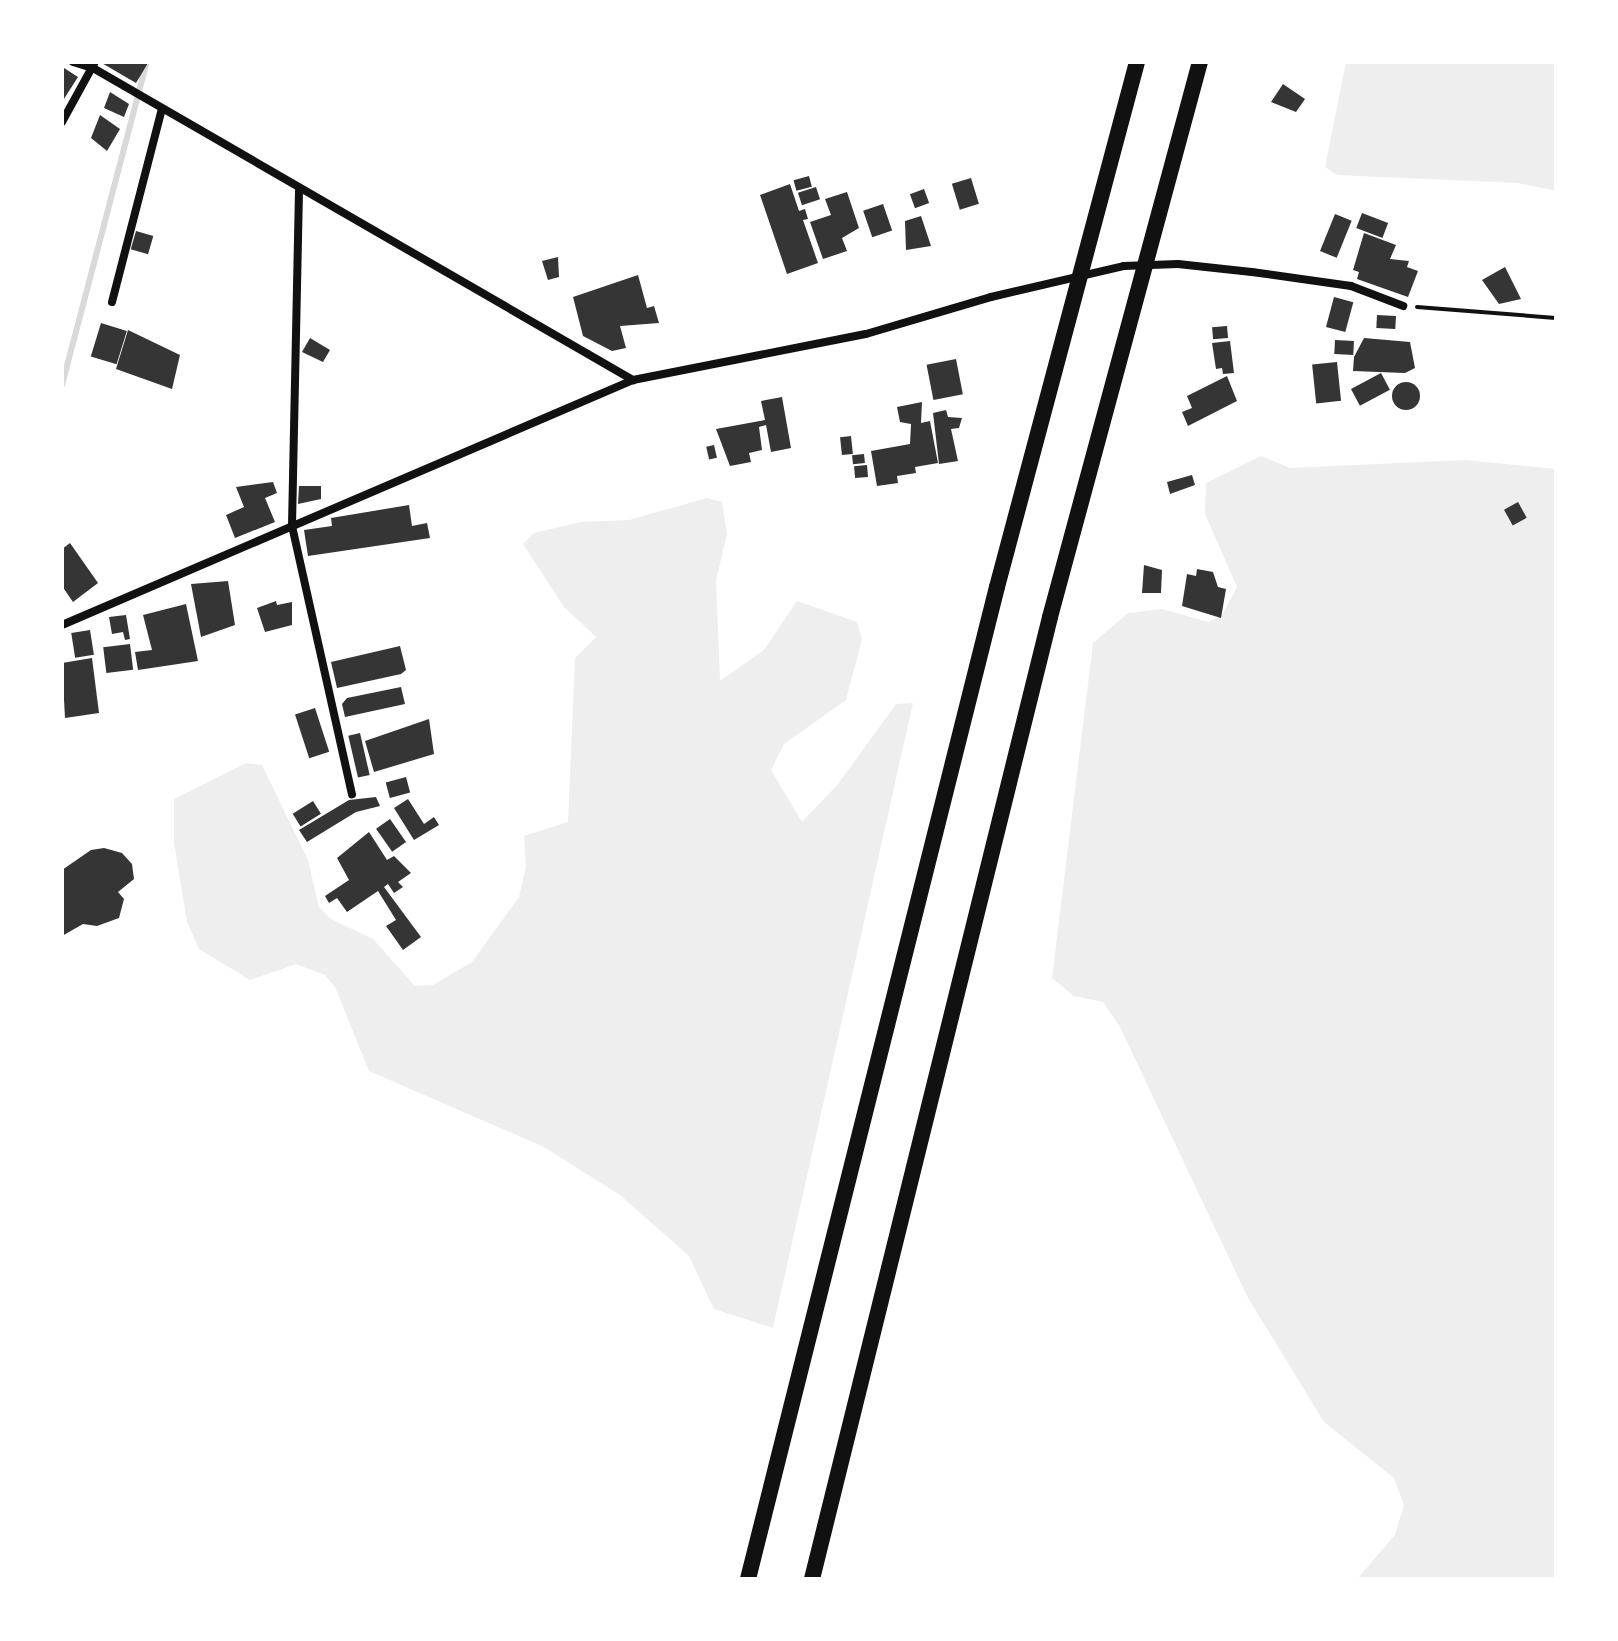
<!DOCTYPE html>
<html>
<head>
<meta charset="utf-8">
<style>
	body { margin:0 }
	#map { position:relative; width:1618px; height:1641px; overflow:hidden; background:#fff; font-family:"Public Sans",sans-serif }
	div>[style] { position:absolute }
	.green>* { inset:0; background:#eee }
	.stream>* { height:6px; margin:-3px; padding:0 3px; transform-origin:3px; border-radius:3px; background:#d9d9d9 }
	.building>* { inset:0; background:#353535; transform-origin:0 0 }
	.round { border-radius:50% }
	.path>* { height:4px; margin:-2px; padding:0 2px; transform-origin:2px; border-radius:2px; background:#111 }
	.minor>* { height:8px; margin:-4px; padding:0 4px; transform-origin:4px; border-radius:4px; background:#111 }
	.motorway>* { height:16px; margin:-8px; padding:0 8px; transform-origin:8px; border-radius:8px; background:#111 }
	span { translate:-50% -50%; white-space:nowrap; text-align:center; line-height:1.15; -webkit-text-stroke:6px #fff; paint-order:stroke }
	.frame { position:absolute; inset:0; border:64px solid #fff; pointer-events:none }
</style>
</head>
<body>
<div id="map">
	<div class="green">
		<i style="clip-path:polygon(1346px 62px,1556px 62px,1556px 191px,1518px 183px,1337px 175px,1325px 167px)"></i>
		<i style="clip-path:polygon(1261px 456px,1290px 468px,1464px 460px,1556px 469px,1556px 1579px,1357px 1579px,1395px 1535px,1404px 1505px,1394px 1478px,1324px 1422px,1247px 1296px,1120px 1027px,1103px 1002px,1074px 996px,1052px 978px,1093px 643px,1128px 613px,1162px 609px,1209px 622px,1222px 615px,1237px 587px,1205px 514px,1206px 483px)"></i>
		<i style="clip-path:polygon(707px 498px,722px 502px,727px 534px,716px 580px,720px 681px,764px 650px,797px 601px,857px 622px,862px 639px,846px 700px,784px 744px,771px 770px,802px 822px,838px 784px,896px 704px,913px 703px,773px 1328px,714px 1309px,689px 1256px,620px 1195px,544px 1147px,369px 1071px,335px 987px,325px 975px,296px 964px,250px 980px,199px 949px,187px 922px,174px 843px,174px 799px,246px 763px,262px 765px,308px 860px,319px 907px,331px 919px,373px 939px,415px 986px,433px 985px,472px 962px,519px 897px,526px 867px,524px 836px,568px 822px,575px 658px,596px 637px,564px 607px,523px 544px,534px 533px,581px 522px,629px 520px)"></i>
	</div>
	<div class="stream">
		<i style="left:62px;top:385px;width:334px;rotate:-75.3deg"></i>
	</div>
	<div class="building">
		<i style="clip-path:polygon(100px 62px,146px 62px,148px 63px,136px 83px)"></i>
		<i style="clip-path:polygon(64px 68px,78px 77px,62px 102px,62px 72px)"></i>
		<i style="clip-path:polygon(1283px 84px,1305px 99px,1296px 112px,1271px 102px)"></i>
		<i style="clip-path:polygon(110px 92px,129px 104px,124px 117px,104px 108px)"></i>
		<i style="clip-path:polygon(100px 115px,120px 129px,107px 151px,91px 138px)"></i>
		<i style="left:809px;top:176px;width:11px;height:16px;rotate:75deg"></i>
		<i style="left:971px;top:178px;width:27px;height:20px;rotate:73deg"></i>
		<i style="clip-path:polygon(790px 184px,799px 211px,805px 209px,808px 219px,803px 220px,818px 263px,787px 274px,760px 195px)"></i>
		<i style="left:816px;top:187px;width:13px;height:19px;rotate:72deg"></i>
		<i style="left:924px;top:189px;width:15px;height:15px;rotate:70deg"></i>
		<i style="clip-path:polygon(847px 192px,859px 228px,842px 238px,847px 251px,823px 259px,810px 222px,831px 215px,825px 199px)"></i>
		<i style="left:883px;top:204px;width:28px;height:21px;rotate:71deg"></i>
		<i style="left:1362px;top:213px;width:28px;height:16px;rotate:21deg"></i>
		<i style="left:1335px;top:214px;width:18px;height:40px;rotate:22deg"></i>
		<i style="clip-path:polygon(921px 216px,931px 246px,906px 250px,905px 221px)"></i>
		<i style="left:136px;top:231px;width:18px;height:19px;rotate:16deg"></i>
		<i style="clip-path:polygon(1364px 233px,1396px 245px,1390px 259px,1409px 261px,1407px 267px,1418px 271px,1408px 297px,1357px 279px,1359px 272px,1353px 270px)"></i>
		<i style="clip-path:polygon(558px 257px,559px 277px,548px 280px,542px 261px)"></i>
		<i style="clip-path:polygon(1505px 267px,1521px 299px,1499px 304px,1482px 280px)"></i>
		<i style="clip-path:polygon(638px 275px,647px 308px,654px 306px,659px 323px,620px 326px,626px 348px,612px 351px,583px 336px,573px 297px)"></i>
		<i style="left:1334px;top:297px;width:20px;height:31px;rotate:15deg"></i>
		<i style="left:1377px;top:315px;width:19px;height:13px;rotate:3deg"></i>
		<i style="left:101px;top:323px;width:27px;height:35px;rotate:17deg"></i>
		<i style="left:1227px;top:326px;width:12px;height:15px;rotate:85deg"></i>
		<i style="clip-path:polygon(128px 330px,180px 355px,172px 389px,116px 369px)"></i>
		<i style="clip-path:polygon(310px 338px,330px 350px,323px 362px,302px 352px)"></i>
		<i style="clip-path:polygon(1364px 338px,1410px 342px,1415px 368px,1405px 373px,1353px 371px,1354px 357px)"></i>
		<i style="left:1335px;top:340px;width:19px;height:14px;rotate:3deg"></i>
		<i style="clip-path:polygon(1230px 341px,1234px 373px,1223px 374px,1222px 368px,1216px 369px,1212px 343px)"></i>
		<i style="left:956px;top:359px;width:36px;height:30px;rotate:79deg"></i>
		<i style="left:1337px;top:362px;width:39px;height:25px;rotate:84deg"></i>
		<i style="left:1381px;top:373px;width:19px;height:34px;rotate:62deg"></i>
		<i style="clip-path:polygon(1227px 376px,1237px 401px,1188px 426px,1182px 412px,1192px 408px,1187px 396px)"></i>
		<i class="round" style="left:1392px;top:382px;width:28px;height:28px"></i>
		<i style="clip-path:polygon(782px 397px,791px 448px,771px 452px,766px 425px,759px 427px,762px 450px,749px 453px,751px 462px,730px 466px,716px 429px,765px 420px,761px 401px)"></i>
		<i style="clip-path:polygon(922px 402px,921px 423px,930px 421px,938px 463px,915px 467px,916px 473px,897px 476px,898px 483px,877px 486px,871px 451px,910px 444px,911px 424px,900px 422px,897px 407px)"></i>
		<i style="clip-path:polygon(946px 410px,948px 417px,962px 418px,959px 428px,951px 429px,958px 461px,939px 464px,933px 413px)"></i>
		<i style="left:851px;top:436px;width:18px;height:11px;rotate:84deg"></i>
		<i style="left:714px;top:445px;width:13px;height:8px;rotate:77deg"></i>
		<i style="left:864px;top:454px;width:9px;height:12px;rotate:84deg"></i>
		<i style="left:867px;top:465px;width:12px;height:13px;rotate:85deg"></i>
		<i style="clip-path:polygon(1192px 475px,1195px 485px,1170px 494px,1167px 482px)"></i>
		<i style="clip-path:polygon(273px 482px,277px 493px,265px 498px,275px 522px,235px 538px,226px 515px,244px 507px,236px 487px)"></i>
		<i style="clip-path:polygon(299px 486px,321px 486px,321px 499px,298px 504px)"></i>
		<i style="left:1518px;top:502px;width:18px;height:16px;rotate:61deg"></i>
		<i style="clip-path:polygon(409px 505px,412px 526px,427px 523px,430px 538px,308px 556px,304px 530px,332px 526px,331px 518px)"></i>
		<i style="clip-path:polygon(70px 543px,98px 583px,73px 602px,62px 586px,62px 549px)"></i>
		<i style="clip-path:polygon(1144px 565px,1162px 570px,1161px 593px,1142px 593px)"></i>
		<i style="clip-path:polygon(1197px 569px,1213px 572px,1218px 587px,1226px 589px,1221px 618px,1182px 606px,1187px 574px,1196px 576px)"></i>
		<i style="clip-path:polygon(228px 581px,235px 625px,201px 637px,191px 584px)"></i>
		<i style="clip-path:polygon(276px 601px,277px 605px,292px 602px,292px 625px,265px 632px,257px 608px)"></i>
		<i style="clip-path:polygon(186px 604px,198px 661px,138px 670px,135px 652px,152px 650px,143px 615px)"></i>
		<i style="clip-path:polygon(126px 615px,130px 639px,125px 640px,123px 632px,112px 634px,109px 617px)"></i>
		<i style="left:90px;top:630px;width:25px;height:19px;rotate:81deg"></i>
		<i style="left:130px;top:644px;width:26px;height:27px;rotate:83deg"></i>
		<i style="clip-path:polygon(400px 646px,406px 670px,401px 674px,337px 688px,331px 662px)"></i>
		<i style="clip-path:polygon(92px 658px,99px 713px,65px 718px,62px 663px)"></i>
		<i style="clip-path:polygon(401px 687px,405px 704px,345px 717px,342px 704px,347px 698px)"></i>
		<i style="left:315px;top:708px;width:46px;height:21px;rotate:72deg"></i>
		<i style="clip-path:polygon(429px 719px,434px 754px,374px 772px,365px 741px)"></i>
		<i style="left:360px;top:733px;width:43px;height:12px;rotate:77deg"></i>
		<i style="left:406px;top:777px;width:16px;height:21px;rotate:75deg"></i>
		<i style="clip-path:polygon(376px 797px,380px 806px,356px 812px,307px 842px,299px 830px,349px 800px)"></i>
		<i style="clip-path:polygon(408px 799px,424px 824px,434px 817px,439px 825px,414px 840px,394px 808px)"></i>
		<i style="left:313px;top:801px;width:15px;height:24px;rotate:58deg"></i>
		<i style="left:390px;top:819px;width:28px;height:17px;rotate:55deg"></i>
		<i style="clip-path:polygon(369px 832px,387px 860px,394px 856px,411px 873px,398px 882px,403px 887px,394px 893px,388px 884px,384px 887px,421px 937px,403px 950px,386px 926px,396px 920px,378px 891px,347px 912px,337px 898px,329px 903px,325px 896px,349px 880px,337px 858px)"></i>
		<i style="clip-path:polygon(104px 848px,122px 853px,132px 864px,134px 879px,118px 892px,124px 899px,119px 918px,97px 926px,83px 924px,62px 936px,62px 870px,91px 850px)"></i>
	</div>
	<div class="path">
		<i style="left:1417px;top:307px;width:139px;rotate:4.5deg"></i>
	</div>
	<div class="minor">
		<i style="left:73px;top:62px;width:21px;rotate:17deg"></i>
		<i style="left:93px;top:68px;width:624px;rotate:30.02deg"></i>
		<i style="left:62px;top:122px;width:68px;rotate:-61.2deg"></i>
		<i style="left:299px;top:191px;width:335px;rotate:91.2deg"></i>
		<i style="left:292px;top:526px;width:275px;rotate:77.4deg"></i>
		<i style="left:112px;top:302px;width:199px;rotate:-75.5deg"></i>
		<i style="left:62px;top:625px;width:621px;rotate:-23.22deg"></i>
		<i style="left:633px;top:380px;width:237px;rotate:-11.2deg"></i>
		<i style="left:866px;top:334px;width:130px;rotate:-16.5deg"></i>
		<i style="left:991px;top:297px;width:137px;rotate:-13.1deg"></i>
		<i style="left:1124px;top:266px;width:54px;rotate:-2.1deg"></i>
		<i style="left:1178px;top:264px;width:74px;rotate:6.2deg"></i>
		<i style="left:1252px;top:272px;width:100px;rotate:8deg"></i>
		<i style="left:1351px;top:286px;width:56px;rotate:21deg"></i>
	</div>
	<div class="motorway">
		<i style="left:748px;top:1579px;width:1023px;rotate:-75.91deg"></i>
		<i style="left:997px;top:587px;width:543px;rotate:-75.07deg"></i>
		<i style="left:812px;top:1579px;width:991px;rotate:-76.1deg"></i>
		<i style="left:1050px;top:617px;width:575px;rotate:-74.88deg"></i>
	</div>
	<div class="frame"></div>
</div>
</body>
</html>
